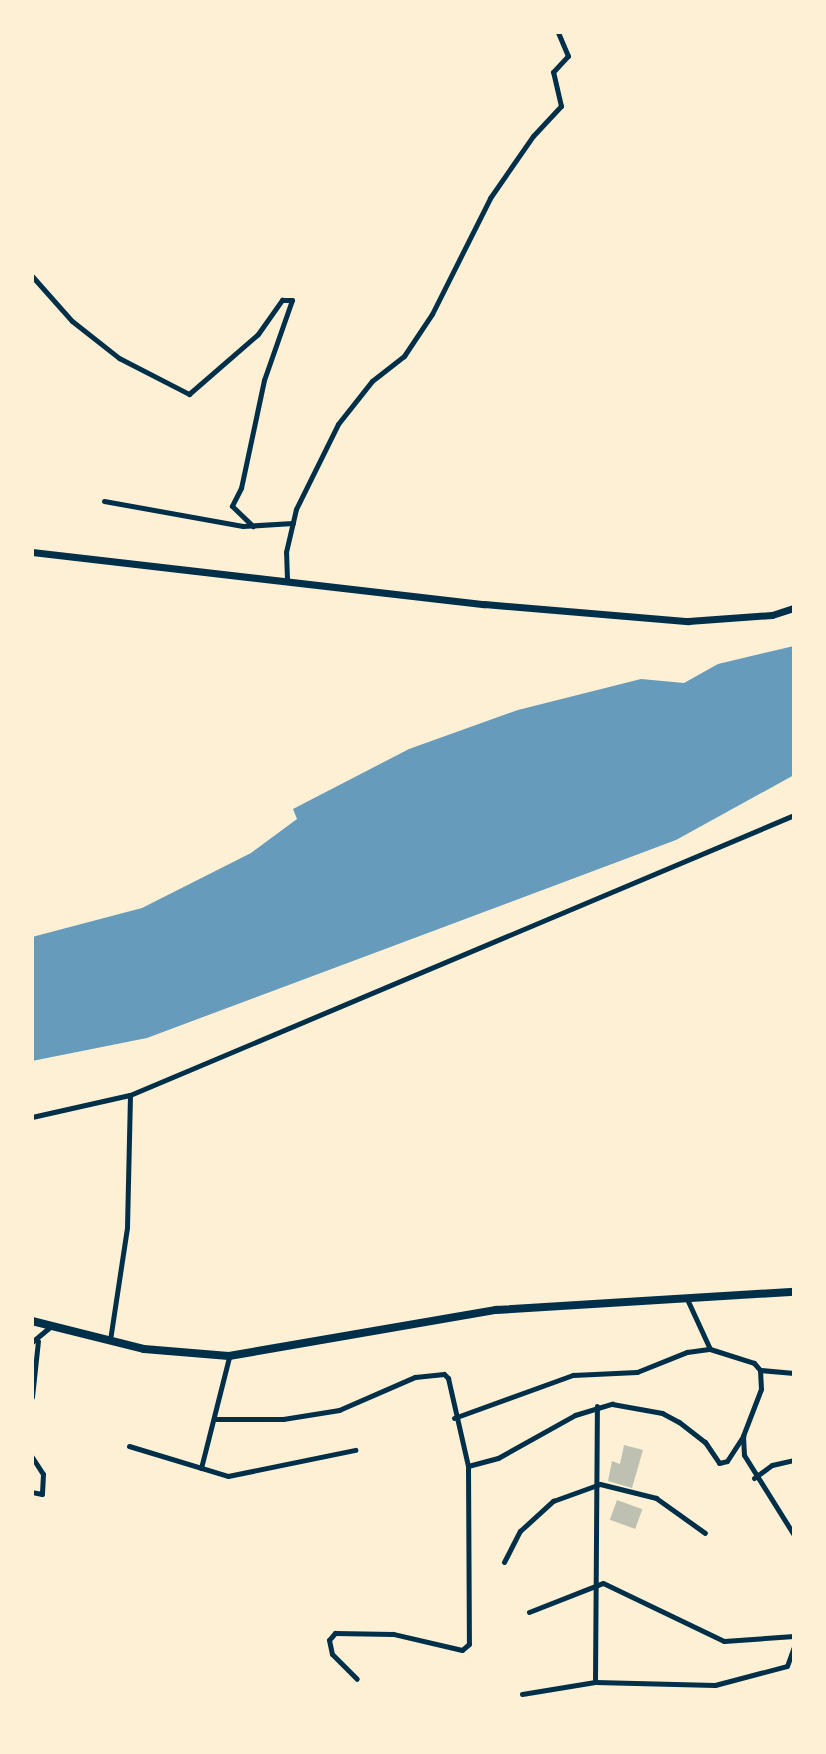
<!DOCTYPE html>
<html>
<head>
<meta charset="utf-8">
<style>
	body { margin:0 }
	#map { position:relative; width:826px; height:1754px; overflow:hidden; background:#fdf0d5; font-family:Cabin,sans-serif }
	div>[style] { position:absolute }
	.water>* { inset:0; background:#669bbc }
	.building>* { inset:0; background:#bec0b2; transform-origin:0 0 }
	.minor>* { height:5px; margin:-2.5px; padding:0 2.5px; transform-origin:2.5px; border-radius:2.5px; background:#003049 }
	.tertiary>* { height:7px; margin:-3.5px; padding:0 3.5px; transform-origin:3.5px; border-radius:3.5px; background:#003049 }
	.primary>* { height:8px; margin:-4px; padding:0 4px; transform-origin:4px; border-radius:4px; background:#003049 }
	span { translate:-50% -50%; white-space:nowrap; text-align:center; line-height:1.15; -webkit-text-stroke:8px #fdf0d5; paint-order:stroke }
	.frame { position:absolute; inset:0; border:34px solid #fdf0d5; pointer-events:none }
</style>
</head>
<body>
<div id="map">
	<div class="water">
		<i style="clip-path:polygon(794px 646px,794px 775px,676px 840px,147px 1038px,32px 1061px,32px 937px,142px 908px,251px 853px,297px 819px,293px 809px,409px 749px,518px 710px,641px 679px,684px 683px,718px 664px)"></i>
	</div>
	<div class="building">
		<i style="clip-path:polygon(624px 1445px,643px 1450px,632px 1488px,608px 1481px,612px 1461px,620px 1464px)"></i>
		<i style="left:617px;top:1500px;width:27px;height:21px;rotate:20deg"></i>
	</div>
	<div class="minor">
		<i style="left:32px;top:276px;width:60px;rotate:48.4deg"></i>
		<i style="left:72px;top:321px;width:60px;rotate:38.2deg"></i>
		<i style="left:119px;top:358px;width:79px;rotate:27.2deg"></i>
		<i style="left:189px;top:394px;width:91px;rotate:-41deg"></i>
		<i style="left:258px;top:334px;width:42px;rotate:-54.8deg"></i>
		<i style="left:282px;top:300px;width:10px"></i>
		<i style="left:292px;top:300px;width:85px;rotate:109.3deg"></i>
		<i style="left:264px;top:380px;width:110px;rotate:102deg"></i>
		<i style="left:241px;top:488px;width:20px;rotate:117deg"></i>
		<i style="left:232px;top:506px;width:29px;rotate:44deg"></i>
		<i style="left:104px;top:501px;width:141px;rotate:10.2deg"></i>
		<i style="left:243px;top:526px;width:50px;rotate:-3.4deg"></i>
		<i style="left:287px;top:579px;width:27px;rotate:-92deg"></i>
		<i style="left:286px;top:552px;width:44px;rotate:-76.9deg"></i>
		<i style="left:296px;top:509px;width:95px;rotate:-63.7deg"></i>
		<i style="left:338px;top:424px;width:55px;rotate:-51.7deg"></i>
		<i style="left:372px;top:381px;width:41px;rotate:-38deg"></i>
		<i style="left:404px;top:356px;width:50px;rotate:-56.3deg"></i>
		<i style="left:432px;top:314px;width:130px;rotate:-63.4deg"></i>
		<i style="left:490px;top:198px;width:75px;rotate:-55.3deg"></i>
		<i style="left:533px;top:136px;width:41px;rotate:-47deg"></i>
		<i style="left:561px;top:106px;width:35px;rotate:-103deg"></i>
		<i style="left:553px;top:72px;width:22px;rotate:-47deg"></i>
		<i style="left:568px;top:56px;width:26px;rotate:-113deg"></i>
		<i style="left:32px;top:1117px;width:100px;rotate:-12.7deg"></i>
		<i style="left:130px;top:1095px;width:721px;rotate:-22.86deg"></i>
		<i style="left:687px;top:1299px;width:55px;rotate:65.3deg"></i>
		<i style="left:710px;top:1349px;width:46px;rotate:17.7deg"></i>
		<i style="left:754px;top:1363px;width:9px;rotate:49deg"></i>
		<i style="left:760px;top:1370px;width:19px;rotate:87deg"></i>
		<i style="left:761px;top:1389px;width:50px;rotate:111deg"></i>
		<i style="left:743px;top:1436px;width:19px;rotate:87deg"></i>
		<i style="left:744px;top:1455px;width:94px;rotate:58deg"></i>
		<i style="left:110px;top:1340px;width:114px;rotate:-81.4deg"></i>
		<i style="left:127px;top:1227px;width:132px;rotate:-88.7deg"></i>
		<i style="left:32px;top:1342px;width:23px;rotate:-40deg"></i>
		<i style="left:760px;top:1370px;width:34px;rotate:5deg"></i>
		<i style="left:32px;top:1397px;width:56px;rotate:-83.9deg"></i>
		<i style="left:454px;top:1418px;width:127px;rotate:-19.9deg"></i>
		<i style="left:573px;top:1375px;width:64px;rotate:-2.7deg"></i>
		<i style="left:637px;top:1372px;width:54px;rotate:-21.8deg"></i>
		<i style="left:687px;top:1352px;width:22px;rotate:-8deg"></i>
		<i style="left:214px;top:1419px;width:69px"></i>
		<i style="left:283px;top:1419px;width:57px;rotate:-9.1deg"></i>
		<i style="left:339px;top:1410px;width:83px;rotate:-23.5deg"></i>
		<i style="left:415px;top:1377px;width:29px;rotate:-6deg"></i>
		<i style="left:444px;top:1374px;width:6px;rotate:45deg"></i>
		<i style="left:448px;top:1378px;width:90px;rotate:77.2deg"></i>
		<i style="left:468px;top:1466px;width:178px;rotate:89.7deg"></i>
		<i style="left:469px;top:1644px;width:9px;rotate:139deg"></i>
		<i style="left:462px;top:1650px;width:71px;rotate:-166.9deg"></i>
		<i style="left:393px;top:1634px;width:58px;rotate:-179deg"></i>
		<i style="left:335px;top:1633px;width:9px;rotate:131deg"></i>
		<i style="left:329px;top:1640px;width:14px;rotate:78deg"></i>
		<i style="left:332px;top:1654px;width:35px;rotate:45deg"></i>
		<i style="left:129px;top:1446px;width:103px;rotate:16.9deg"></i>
		<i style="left:228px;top:1476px;width:130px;rotate:-11.6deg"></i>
		<i style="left:32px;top:1457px;width:20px;rotate:57deg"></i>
		<i style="left:43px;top:1474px;width:20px;rotate:93deg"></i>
		<i style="left:42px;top:1494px;width:10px;rotate:-169deg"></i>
		<i style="left:468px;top:1466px;width:31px;rotate:-15deg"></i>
		<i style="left:498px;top:1458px;width:88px;rotate:-29.2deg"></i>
		<i style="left:575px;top:1415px;width:39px;rotate:-17deg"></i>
		<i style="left:612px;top:1404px;width:51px;rotate:10.2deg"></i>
		<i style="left:662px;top:1413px;width:19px;rotate:28deg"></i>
		<i style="left:679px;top:1422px;width:33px;rotate:38deg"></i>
		<i style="left:705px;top:1442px;width:25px;rotate:56deg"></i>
		<i style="left:719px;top:1463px;width:8px;rotate:-14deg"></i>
		<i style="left:727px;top:1461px;width:30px;rotate:-57deg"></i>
		<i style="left:201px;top:1468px;width:114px;rotate:-75.8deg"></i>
		<i style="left:754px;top:1478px;width:22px;rotate:-36deg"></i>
		<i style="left:772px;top:1465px;width:23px;rotate:-13deg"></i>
		<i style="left:504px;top:1562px;width:35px;rotate:-63deg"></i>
		<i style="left:520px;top:1531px;width:45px;rotate:-42.3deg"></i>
		<i style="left:553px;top:1501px;width:50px;rotate:-19.9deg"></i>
		<i style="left:600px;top:1484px;width:58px;rotate:14deg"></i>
		<i style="left:656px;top:1498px;width:60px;rotate:35.5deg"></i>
		<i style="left:529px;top:1612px;width:79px;rotate:-21.4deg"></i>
		<i style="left:603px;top:1583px;width:134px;rotate:25.6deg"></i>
		<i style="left:724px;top:1641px;width:70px;rotate:-4.1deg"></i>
		<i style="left:787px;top:1666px;width:20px;rotate:-70deg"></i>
		<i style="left:595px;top:1682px;width:276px;rotate:-89.6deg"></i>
		<i style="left:522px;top:1694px;width:74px;rotate:-9.3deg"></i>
		<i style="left:595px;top:1682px;width:120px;rotate:1.4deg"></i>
		<i style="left:715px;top:1685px;width:74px;rotate:-14.8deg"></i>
	</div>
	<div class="tertiary">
		<i style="left:32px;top:552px;width:455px;rotate:6.6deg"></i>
		<i style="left:484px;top:604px;width:205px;rotate:4.8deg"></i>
		<i style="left:688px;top:621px;width:84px;rotate:-4.1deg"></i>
		<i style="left:772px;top:615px;width:23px;rotate:-18deg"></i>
	</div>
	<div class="primary">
		<i style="left:32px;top:1321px;width:115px;rotate:14deg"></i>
		<i style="left:144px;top:1349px;width:85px;rotate:4.7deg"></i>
		<i style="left:229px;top:1356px;width:271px;rotate:-9.8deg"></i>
		<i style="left:496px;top:1310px;width:299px;rotate:-3.5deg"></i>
	</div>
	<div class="frame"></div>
</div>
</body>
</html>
